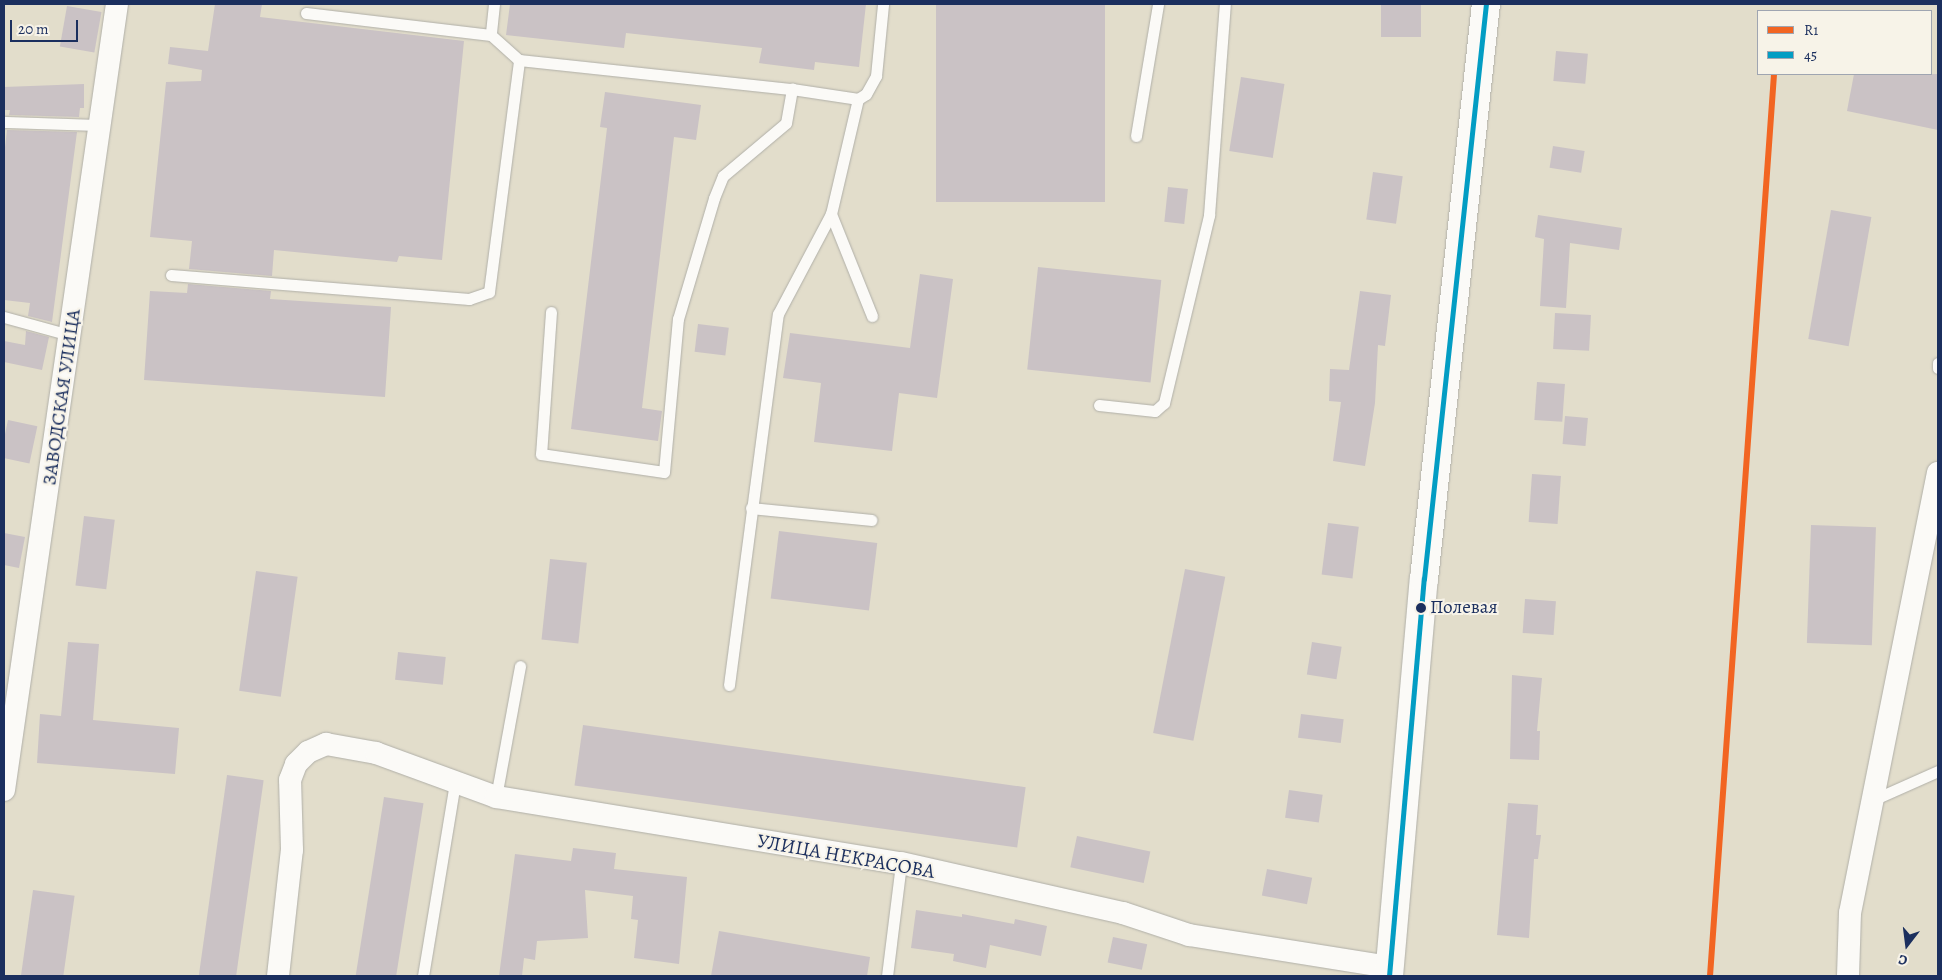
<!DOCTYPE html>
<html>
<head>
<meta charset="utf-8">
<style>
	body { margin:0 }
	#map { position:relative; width:1942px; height:980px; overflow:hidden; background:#e2ddcb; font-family:Alegreya,serif }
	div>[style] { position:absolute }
	.building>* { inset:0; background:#cac2c5; transform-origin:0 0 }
	.roads { filter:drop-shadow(0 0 1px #b0afa8) drop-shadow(0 0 1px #b0afa8) }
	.service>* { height:11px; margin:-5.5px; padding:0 5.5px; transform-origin:5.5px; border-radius:5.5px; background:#fbfaf7 }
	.minor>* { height:22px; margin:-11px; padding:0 11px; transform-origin:11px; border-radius:11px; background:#fbfaf7 }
	.tertiary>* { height:28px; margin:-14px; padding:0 14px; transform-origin:14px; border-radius:14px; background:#fbfaf7 }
	.bus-1>* { height:5px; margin:-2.5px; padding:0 2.5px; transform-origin:2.5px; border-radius:2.5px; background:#039dc3 }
	.rail-1>* { height:6px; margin:-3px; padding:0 3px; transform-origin:3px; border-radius:3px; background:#f26522 }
	.dots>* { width:14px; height:14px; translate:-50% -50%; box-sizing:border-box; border:2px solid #f7f3e8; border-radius:50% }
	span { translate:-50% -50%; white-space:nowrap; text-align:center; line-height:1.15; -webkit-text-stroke:4px #f7f3e8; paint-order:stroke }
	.bus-label { font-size:19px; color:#1b2f5e }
	.left { translate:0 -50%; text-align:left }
	.street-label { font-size:20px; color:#1b2f5e }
	.frame { position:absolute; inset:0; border:5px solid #1b2f5e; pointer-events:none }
	.legend { position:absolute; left:1757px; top:10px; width:175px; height:65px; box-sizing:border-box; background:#f7f3e8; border:1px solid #9fa5b1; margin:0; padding:6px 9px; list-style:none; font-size:15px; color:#1b2f5e }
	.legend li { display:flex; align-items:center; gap:10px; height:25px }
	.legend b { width:25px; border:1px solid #9fa5b1 }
	.north { position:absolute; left:1882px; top:920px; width:50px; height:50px; -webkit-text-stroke:4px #f7f3e8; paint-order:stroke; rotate:195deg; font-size:14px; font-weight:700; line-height:20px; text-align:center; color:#1b2f5e }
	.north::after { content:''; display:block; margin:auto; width:18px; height:22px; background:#1b2f5e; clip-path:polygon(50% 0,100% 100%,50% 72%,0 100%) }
	.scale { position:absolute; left:10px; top:20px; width:68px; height:22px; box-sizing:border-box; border:2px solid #1b2f5e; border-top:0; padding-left:6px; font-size:15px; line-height:18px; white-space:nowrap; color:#1b2f5e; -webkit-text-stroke:4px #f7f3e8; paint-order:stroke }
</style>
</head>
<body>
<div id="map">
	<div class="building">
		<i style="clip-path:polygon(215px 4px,262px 4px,260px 17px,464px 41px,442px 260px,399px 256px,397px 262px,274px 250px,272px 276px,189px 269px,192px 241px,150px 237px,166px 82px,201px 81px,202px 70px,168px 64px,170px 47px,208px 51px)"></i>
		<i style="clip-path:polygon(510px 4px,866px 4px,859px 67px,815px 62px,814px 70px,759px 63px,762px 48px,626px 33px,624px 48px,506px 35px)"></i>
		<i style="left:936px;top:4px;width:169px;height:198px"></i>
		<i style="left:1381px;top:4px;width:40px;height:33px"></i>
		<i style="left:67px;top:6px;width:35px;height:41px;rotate:10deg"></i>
		<i style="left:1556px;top:51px;width:32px;height:30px;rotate:5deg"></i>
		<i style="clip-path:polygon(1854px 74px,1938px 74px,1938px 130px,1847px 111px)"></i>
		<i style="left:1241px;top:77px;width:44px;height:75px;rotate:9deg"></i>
		<i style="clip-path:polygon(84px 84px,84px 108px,80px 108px,79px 117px,9px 115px,10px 110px,4px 110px,4px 87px)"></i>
		<i style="clip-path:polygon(605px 92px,701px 105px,696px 140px,674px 137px,642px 408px,662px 411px,658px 441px,571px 429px,607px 128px,600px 127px)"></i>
		<i style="clip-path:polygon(7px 130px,77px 132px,52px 322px,28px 316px,30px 303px,4px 300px,4px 156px)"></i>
		<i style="left:1553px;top:146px;width:32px;height:22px;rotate:9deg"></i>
		<i style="left:1373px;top:172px;width:30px;height:48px;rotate:8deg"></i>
		<i style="left:1168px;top:187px;width:20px;height:35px;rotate:6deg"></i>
		<i style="left:1831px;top:210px;width:41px;height:131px;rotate:10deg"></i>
		<i style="clip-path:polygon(1538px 215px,1622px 228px,1619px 250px,1570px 243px,1566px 308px,1540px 306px,1544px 239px,1535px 237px)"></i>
		<i style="left:1038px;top:267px;width:124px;height:103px;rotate:6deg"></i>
		<i style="clip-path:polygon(920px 274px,953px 279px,937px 398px,899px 393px,892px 451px,814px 442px,821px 383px,783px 378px,790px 333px,910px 348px)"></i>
		<i style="clip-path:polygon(188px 284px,271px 291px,270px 299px,391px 307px,385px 397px,144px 380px,150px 291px,187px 293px)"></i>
		<i style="clip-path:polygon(1360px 291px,1391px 295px,1385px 346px,1378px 345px,1375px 403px,1365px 466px,1333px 461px,1341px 402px,1329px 401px,1330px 369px,1349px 370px)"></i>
		<i style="left:1555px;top:313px;width:36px;height:36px;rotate:3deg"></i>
		<i style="left:698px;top:324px;width:31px;height:28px;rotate:7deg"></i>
		<i style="clip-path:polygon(26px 331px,49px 337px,42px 370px,4px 362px,4px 341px,25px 345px)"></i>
		<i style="left:1537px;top:382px;width:28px;height:38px;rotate:4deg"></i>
		<i style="left:1565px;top:416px;width:23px;height:28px;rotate:5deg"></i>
		<i style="left:8px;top:420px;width:30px;height:38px;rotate:12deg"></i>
		<i style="left:1532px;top:474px;width:29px;height:48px;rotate:4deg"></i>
		<i style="left:84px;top:516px;width:31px;height:70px;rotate:7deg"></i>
		<i style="left:1328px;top:523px;width:31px;height:52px;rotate:7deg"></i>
		<i style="left:1811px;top:525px;width:65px;height:118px;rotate:2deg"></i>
		<i style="left:779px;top:531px;width:99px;height:68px;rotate:7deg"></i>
		<i style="clip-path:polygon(4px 533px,25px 537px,19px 568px,4px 565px)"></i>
		<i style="left:550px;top:559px;width:37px;height:81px;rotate:6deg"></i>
		<i style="left:1185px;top:569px;width:41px;height:167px;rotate:11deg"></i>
		<i style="left:256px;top:571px;width:42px;height:121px;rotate:8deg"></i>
		<i style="left:1525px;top:599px;width:31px;height:34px;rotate:4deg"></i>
		<i style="clip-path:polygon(68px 642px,99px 644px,93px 720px,179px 728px,175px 774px,37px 763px,40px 714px,61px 716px)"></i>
		<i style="left:1312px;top:642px;width:30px;height:33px;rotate:9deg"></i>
		<i style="left:398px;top:652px;width:48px;height:28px;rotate:6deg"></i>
		<i style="clip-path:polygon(1512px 675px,1542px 678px,1537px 731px,1540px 731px,1539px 760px,1510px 759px)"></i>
		<i style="left:1301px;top:714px;width:43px;height:24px;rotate:7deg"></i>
		<i style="left:583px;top:725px;width:447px;height:61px;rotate:8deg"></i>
		<i style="left:227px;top:775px;width:37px;height:203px;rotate:8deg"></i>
		<i style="left:1289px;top:790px;width:34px;height:28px;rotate:8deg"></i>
		<i style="left:384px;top:797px;width:40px;height:181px;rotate:9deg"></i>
		<i style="clip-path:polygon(1508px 803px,1538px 805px,1536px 835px,1541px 835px,1538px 859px,1534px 859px,1529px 938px,1497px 935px)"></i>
		<i style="left:1077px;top:836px;width:75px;height:32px;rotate:12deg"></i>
		<i style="clip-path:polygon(573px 848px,616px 853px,614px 869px,687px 877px,679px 964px,634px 958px,638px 920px,631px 919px,633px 896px,585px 890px,588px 938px,537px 941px,535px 960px,524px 958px,522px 976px,499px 976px,515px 854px,571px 861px)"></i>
		<i style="left:1267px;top:869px;width:46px;height:27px;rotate:11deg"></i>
		<i style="left:33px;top:890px;width:42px;height:87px;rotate:8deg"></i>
		<i style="clip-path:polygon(916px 910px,962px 917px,962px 914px,1014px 924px,1015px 919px,1047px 926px,1041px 956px,990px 945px,986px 968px,953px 961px,954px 954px,911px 948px)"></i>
		<i style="clip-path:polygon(719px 931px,870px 957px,867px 976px,711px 976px)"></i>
		<i style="left:1113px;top:937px;width:35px;height:26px;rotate:12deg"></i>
	</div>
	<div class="roads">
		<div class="service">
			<i style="left:494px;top:4px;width:31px;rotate:96deg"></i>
			<i style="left:491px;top:35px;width:38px;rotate:42deg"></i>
			<i style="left:306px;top:13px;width:186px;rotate:6.8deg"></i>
			<i style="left:4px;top:122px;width:96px;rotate:1.8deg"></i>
			<i style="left:1136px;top:136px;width:134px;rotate:-80.5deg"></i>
			<i style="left:831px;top:214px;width:110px;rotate:68.1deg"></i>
			<i style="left:171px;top:275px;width:299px;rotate:4.6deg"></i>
			<i style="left:469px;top:299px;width:21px;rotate:-19deg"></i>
			<i style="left:489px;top:292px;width:234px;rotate:-82.6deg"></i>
			<i style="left:519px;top:60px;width:275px;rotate:6.1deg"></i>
			<i style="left:792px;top:89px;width:67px;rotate:8.6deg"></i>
			<i style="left:551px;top:312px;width:142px;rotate:94deg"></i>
			<i style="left:541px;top:454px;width:124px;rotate:8.3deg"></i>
			<i style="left:664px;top:472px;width:154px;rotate:-84.8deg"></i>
			<i style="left:678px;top:319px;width:126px;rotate:-73.4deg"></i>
			<i style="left:714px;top:198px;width:24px;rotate:-68deg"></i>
			<i style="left:723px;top:176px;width:82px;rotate:-40.1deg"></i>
			<i style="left:786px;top:123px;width:35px;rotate:-80deg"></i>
			<i style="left:4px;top:317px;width:68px;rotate:15.3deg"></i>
			<i style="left:1938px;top:363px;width:5px;rotate:90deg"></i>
			<i style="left:1099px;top:405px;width:56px;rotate:6.1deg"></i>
			<i style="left:1155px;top:411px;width:12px;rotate:-42deg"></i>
			<i style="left:1164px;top:403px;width:193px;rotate:-76.5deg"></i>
			<i style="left:1209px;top:215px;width:212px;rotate:-85.7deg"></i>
			<i style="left:751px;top:508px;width:121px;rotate:5.7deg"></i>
			<i style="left:729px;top:685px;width:374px;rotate:-82.5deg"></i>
			<i style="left:778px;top:314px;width:113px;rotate:-62.1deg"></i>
			<i style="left:831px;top:214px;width:118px;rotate:-76.8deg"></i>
			<i style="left:858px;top:99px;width:9px;rotate:-32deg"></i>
			<i style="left:866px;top:94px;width:21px;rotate:-61deg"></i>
			<i style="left:876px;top:76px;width:72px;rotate:-84.4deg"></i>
			<i style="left:496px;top:797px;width:133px;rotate:-79.6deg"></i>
			<i style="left:1875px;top:799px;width:69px;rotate:-24deg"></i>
			<i style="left:423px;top:976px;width:197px;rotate:-80.6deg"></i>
			<i style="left:887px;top:976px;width:114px;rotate:-82.9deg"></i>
		</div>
		<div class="minor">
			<i style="left:4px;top:790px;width:794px;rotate:-81.82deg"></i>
			<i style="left:278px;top:976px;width:127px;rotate:-83.7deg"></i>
			<i style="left:292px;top:850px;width:70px;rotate:-91.6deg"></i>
			<i style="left:290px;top:780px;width:17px;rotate:-69deg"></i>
			<i style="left:296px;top:764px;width:17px;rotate:-45deg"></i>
			<i style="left:308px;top:752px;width:20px;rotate:-24deg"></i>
			<i style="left:326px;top:744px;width:51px;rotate:10.2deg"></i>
			<i style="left:376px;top:753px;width:128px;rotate:20.1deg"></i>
			<i style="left:496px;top:797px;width:410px;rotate:9.3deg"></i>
			<i style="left:901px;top:863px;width:228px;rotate:12.7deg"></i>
			<i style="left:1123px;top:913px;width:70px;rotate:18.4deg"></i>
			<i style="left:1189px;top:935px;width:202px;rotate:9.1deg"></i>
			<i style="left:1848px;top:976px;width:63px;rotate:-88.2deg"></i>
			<i style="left:1850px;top:913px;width:449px;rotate:-78.7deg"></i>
		</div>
		<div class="tertiary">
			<i style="left:1389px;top:976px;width:399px;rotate:-85deg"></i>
			<i style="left:1424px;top:579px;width:578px;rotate:-83.85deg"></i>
		</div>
	</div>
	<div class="bus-1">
		<i style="left:1389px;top:976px;width:399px;rotate:-85deg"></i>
		<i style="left:1424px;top:579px;width:578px;rotate:-83.85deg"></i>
	</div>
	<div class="rail-1">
		<i style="left:1710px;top:976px;width:904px;rotate:-85.94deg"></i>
	</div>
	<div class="dots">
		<i style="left:1421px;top:608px;background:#1b2f5e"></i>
	</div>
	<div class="bus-label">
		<span class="left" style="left:1430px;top:608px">Полевая</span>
	</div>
	<div class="street-label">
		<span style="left:61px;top:397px;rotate:-82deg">ЗАВОДСКАЯ УЛИЦА</span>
		<span style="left:846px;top:856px;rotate:10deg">УЛИЦА НЕКРАСОВА</span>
	</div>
	<div class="frame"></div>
	<ul class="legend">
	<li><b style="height:6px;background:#f26522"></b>R1</li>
	<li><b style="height:6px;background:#039dc3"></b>45</li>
	</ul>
	<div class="north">С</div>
	<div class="scale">20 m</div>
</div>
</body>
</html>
